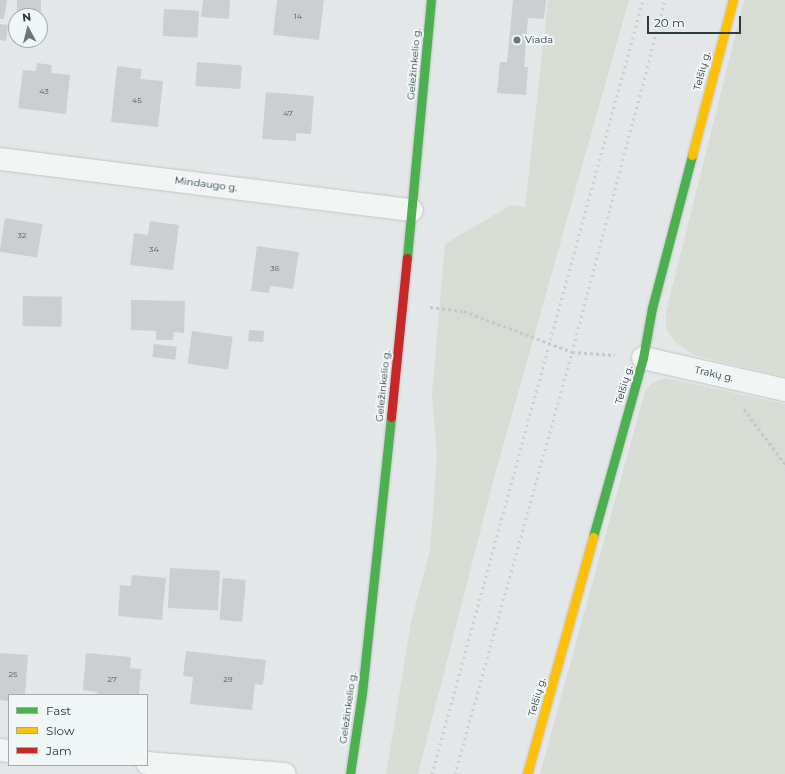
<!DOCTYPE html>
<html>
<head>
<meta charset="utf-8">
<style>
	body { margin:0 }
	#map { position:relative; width:785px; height:774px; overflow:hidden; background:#e4e7e8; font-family:Montserrat,sans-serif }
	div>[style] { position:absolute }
	.green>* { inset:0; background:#d7ddd4 }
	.building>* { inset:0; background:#cccfd0; transform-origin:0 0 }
	.path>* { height:2.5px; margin-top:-1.25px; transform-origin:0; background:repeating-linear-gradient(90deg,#c5c8ca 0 3px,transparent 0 6px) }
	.roads { filter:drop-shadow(0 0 1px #c2c5c6) drop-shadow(0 0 1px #c2c5c6) }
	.street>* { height:22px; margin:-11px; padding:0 11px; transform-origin:11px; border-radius:11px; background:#f3f5f5 }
	.fast>* { height:9px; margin:-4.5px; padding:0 4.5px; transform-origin:4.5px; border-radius:4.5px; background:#4caf50 }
	.slow>* { height:9px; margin:-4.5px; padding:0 4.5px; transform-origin:4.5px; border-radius:4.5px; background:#ffc107 }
	.jam>* { height:9px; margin:-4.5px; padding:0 4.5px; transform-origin:4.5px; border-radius:4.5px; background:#c62828 }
	.rail>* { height:3px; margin-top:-1.5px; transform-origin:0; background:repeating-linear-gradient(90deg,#cccfd0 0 2px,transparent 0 6px) }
	.dots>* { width:11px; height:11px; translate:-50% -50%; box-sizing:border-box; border:2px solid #f1f6f7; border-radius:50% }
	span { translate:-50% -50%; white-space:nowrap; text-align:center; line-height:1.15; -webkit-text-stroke:4px #f1f6f7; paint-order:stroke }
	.number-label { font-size:8px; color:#536166 }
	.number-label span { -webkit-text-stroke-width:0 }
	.poi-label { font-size:10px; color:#2a3b42 }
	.left { translate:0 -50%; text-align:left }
	.street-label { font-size:10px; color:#2a3b42 }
	.legend { position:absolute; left:8px; top:694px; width:140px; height:72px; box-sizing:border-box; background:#f1f6f7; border:1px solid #a1abaf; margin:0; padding:5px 7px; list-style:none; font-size:12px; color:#2a3b42 }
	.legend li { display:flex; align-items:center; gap:8px; height:20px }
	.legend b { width:20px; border:1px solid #a1abaf }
	.north { position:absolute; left:8px; top:8px; width:40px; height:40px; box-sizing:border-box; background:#f1f6f7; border:1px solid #a1abaf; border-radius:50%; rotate:353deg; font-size:11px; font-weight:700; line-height:16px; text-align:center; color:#2a3b42 }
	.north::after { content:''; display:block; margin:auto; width:14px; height:18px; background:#6b777c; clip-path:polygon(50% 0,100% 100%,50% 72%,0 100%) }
	.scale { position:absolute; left:647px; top:16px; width:94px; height:18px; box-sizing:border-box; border:2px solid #2a3b42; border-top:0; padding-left:5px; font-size:12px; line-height:14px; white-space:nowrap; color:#2a3b42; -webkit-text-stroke:3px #f1f6f7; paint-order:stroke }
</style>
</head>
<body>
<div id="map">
	<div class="green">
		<i style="clip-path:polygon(548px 0,629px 0,494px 478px,418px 774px,386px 774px,411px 622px,430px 551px,437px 457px,432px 394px,445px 244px,511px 205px,525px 207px)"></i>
		<i style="clip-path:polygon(744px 0,785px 0,785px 377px,694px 355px,675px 342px,666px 328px,666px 312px)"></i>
		<i style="clip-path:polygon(666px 378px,785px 404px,785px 774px,540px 774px,645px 391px,652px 383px)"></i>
	</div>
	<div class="building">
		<i style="clip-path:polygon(0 0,7px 0,4px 19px,0 19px)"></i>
		<i style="left:17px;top:0;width:24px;height:16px"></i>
		<i style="clip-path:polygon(203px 0,230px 0,229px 19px,201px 17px)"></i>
		<i style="clip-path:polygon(277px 0,324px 0,319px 40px,273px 35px)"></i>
		<i style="clip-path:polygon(513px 0,546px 0,544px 19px,528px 18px,524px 67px,528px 67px,526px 95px,497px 93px,500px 62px,507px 62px)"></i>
		<i style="left:164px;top:9px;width:35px;height:27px;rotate:3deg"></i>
		<i style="clip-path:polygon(0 24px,8px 25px,6px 41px,0 40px)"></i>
		<i style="left:197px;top:62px;width:45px;height:24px;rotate:4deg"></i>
		<i style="clip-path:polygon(37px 63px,52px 65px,51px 73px,70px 75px,66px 114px,18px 108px,23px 70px,36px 71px)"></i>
		<i style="clip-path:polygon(117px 66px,142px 69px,140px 79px,163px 81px,158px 127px,111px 122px)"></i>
		<i style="clip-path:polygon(266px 92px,314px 96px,311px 134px,296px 133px,296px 141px,262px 139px)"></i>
		<i style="left:5px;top:218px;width:38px;height:34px;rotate:9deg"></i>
		<i style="clip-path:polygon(150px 221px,179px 225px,173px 270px,130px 265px,134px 233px,148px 235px)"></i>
		<i style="clip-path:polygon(257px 246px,299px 252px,293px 289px,270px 286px,269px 293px,251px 291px)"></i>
		<i style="left:23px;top:296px;width:39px;height:30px;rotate:1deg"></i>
		<i style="clip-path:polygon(131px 300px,185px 301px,184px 333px,174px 332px,173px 340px,156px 340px,156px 331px,131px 330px)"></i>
		<i style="left:249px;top:330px;width:15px;height:11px;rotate:4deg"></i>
		<i style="left:192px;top:331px;width:41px;height:33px;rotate:8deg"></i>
		<i style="left:154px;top:344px;width:23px;height:13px;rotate:7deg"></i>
		<i style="left:170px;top:568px;width:50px;height:40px;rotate:3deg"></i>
		<i style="clip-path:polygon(132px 575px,166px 578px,162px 620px,118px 616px,120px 585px,131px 586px)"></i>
		<i style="left:223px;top:578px;width:23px;height:42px;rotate:5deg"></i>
		<i style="clip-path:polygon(186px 651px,266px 660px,263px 685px,255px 684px,252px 710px,190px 704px,193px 677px,183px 676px)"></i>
		<i style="clip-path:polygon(0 653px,28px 655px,25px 695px,9px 695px,9px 701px,0 700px)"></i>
		<i style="clip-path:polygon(86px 653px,131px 657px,130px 668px,141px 669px,139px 695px,97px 695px,97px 692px,83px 690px)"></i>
	</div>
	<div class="path">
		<i style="left:430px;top:307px;width:34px;rotate:7deg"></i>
		<i style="left:464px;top:311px;width:116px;rotate:20.8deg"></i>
		<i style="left:572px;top:352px;width:43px;rotate:4deg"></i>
		<i style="left:744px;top:409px;width:69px;rotate:53.3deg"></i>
	</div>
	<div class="roads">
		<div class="street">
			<i style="left:0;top:159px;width:415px;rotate:7.1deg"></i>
			<i style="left:643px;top:358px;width:146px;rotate:12.7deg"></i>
			<i style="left:0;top:750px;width:9px;rotate:6deg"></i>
			<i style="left:147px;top:763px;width:138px;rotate:4.6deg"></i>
		</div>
		<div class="fast">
			<i style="left:407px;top:258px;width:259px;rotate:-84.7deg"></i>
			<i style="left:593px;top:537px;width:186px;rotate:-74.4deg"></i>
			<i style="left:643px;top:358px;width:51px;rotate:-79.8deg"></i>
			<i style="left:652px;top:308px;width:158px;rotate:-75.3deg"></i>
			<i style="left:350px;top:774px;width:82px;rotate:-81.6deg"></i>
			<i style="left:362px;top:693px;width:278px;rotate:-84deg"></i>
		</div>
		<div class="slow">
			<i style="left:692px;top:155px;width:160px;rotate:-75.2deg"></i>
			<i style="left:527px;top:774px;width:246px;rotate:-74.4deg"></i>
		</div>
		<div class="jam">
			<i style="left:391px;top:417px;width:160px;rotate:-84.3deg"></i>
		</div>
	</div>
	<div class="rail">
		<i style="left:432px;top:774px;width:802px;rotate:-74.75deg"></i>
		<i style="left:455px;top:774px;width:438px;rotate:-74.5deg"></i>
		<i style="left:572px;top:352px;width:364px;rotate:-75.2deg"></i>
	</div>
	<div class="dots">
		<i style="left:517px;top:40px;background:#6b777c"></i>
	</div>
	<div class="number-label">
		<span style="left:298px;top:17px">14</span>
		<span style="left:44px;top:92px">43</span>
		<span style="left:137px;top:101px">45</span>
		<span style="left:288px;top:114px">47</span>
		<span style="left:22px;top:236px">32</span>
		<span style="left:154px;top:250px">34</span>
		<span style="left:275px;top:269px">36</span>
		<span style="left:13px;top:675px">25</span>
		<span style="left:112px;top:680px">27</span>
		<span style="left:228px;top:680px">29</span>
	</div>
	<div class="poi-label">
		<span class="left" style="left:525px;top:40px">Viada</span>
	</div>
	<div class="street-label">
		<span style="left:414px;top:64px;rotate:-85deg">Geležinkelio g.</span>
		<span style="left:702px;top:71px;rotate:-75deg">Telšių g.</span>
		<span style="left:206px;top:184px;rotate:7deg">Mindaugo g.</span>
		<span style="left:714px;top:374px;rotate:13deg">Trakų g.</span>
		<span style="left:624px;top:385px;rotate:-74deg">Telšių g.</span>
		<span style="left:383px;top:386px;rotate:-84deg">Geležinkelio g.</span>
		<span style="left:537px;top:697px;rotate:-74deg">Telšių g.</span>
		<span style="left:348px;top:708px;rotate:-82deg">Geležinkelio g.</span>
	</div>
	<ul class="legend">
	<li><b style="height:5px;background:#4caf50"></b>Fast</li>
	<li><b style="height:5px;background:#ffc107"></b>Slow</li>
	<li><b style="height:5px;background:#c62828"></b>Jam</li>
	</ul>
	<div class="north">N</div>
	<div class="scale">20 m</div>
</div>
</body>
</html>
